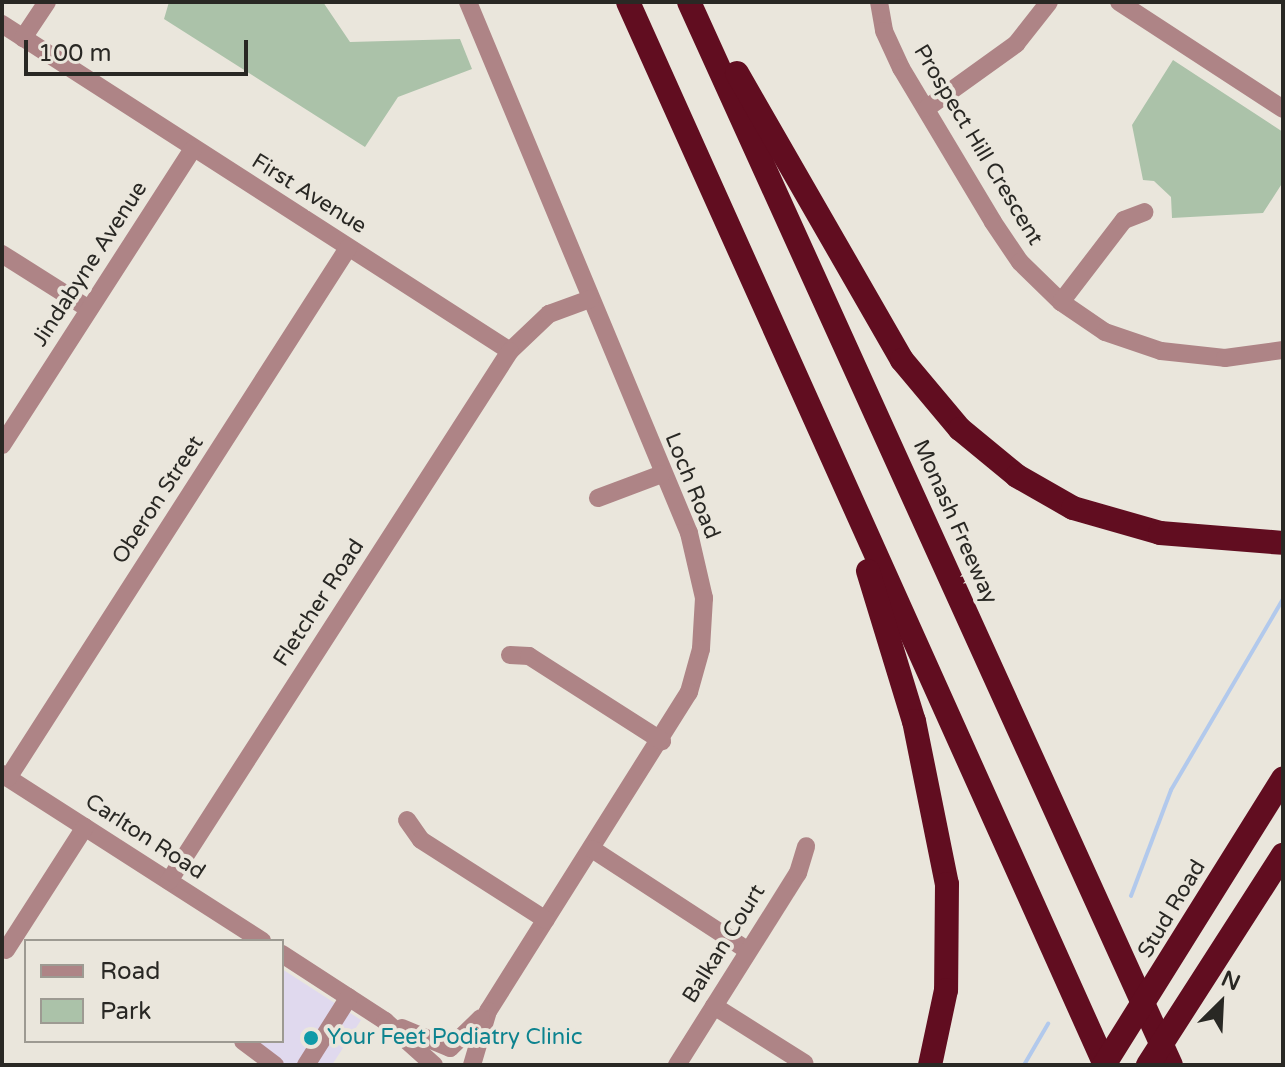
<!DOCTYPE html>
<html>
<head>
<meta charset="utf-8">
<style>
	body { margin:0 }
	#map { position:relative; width:1285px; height:1067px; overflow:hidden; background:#eae6dc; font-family:"Varela Round",sans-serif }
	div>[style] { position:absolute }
	.commercial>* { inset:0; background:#e0d9ee }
	.green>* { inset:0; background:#abc2a9 }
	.stream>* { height:4px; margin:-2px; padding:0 2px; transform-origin:2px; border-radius:2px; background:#b2c9ec }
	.minor>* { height:18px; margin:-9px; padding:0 9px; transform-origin:9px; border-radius:9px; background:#ae8486 }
	.highway>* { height:24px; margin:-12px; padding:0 12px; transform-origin:12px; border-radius:12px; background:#610d20 }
	.dots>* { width:22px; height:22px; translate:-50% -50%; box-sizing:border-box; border:4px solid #eae6dc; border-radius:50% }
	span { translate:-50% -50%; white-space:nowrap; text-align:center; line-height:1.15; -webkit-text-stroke:8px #eae6dc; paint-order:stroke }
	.street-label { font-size:22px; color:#292824 }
	.culture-label { font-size:22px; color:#0d838f }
	.left { translate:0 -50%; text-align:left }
	.frame { position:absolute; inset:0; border:4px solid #292824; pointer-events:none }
	.legend { position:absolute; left:24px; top:939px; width:260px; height:104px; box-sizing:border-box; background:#eae6dc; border:2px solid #9d9a92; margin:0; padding:10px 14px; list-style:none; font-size:24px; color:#292824 }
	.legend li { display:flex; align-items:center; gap:16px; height:40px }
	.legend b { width:40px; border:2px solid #9d9a92 }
	.north { position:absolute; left:1181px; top:963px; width:80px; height:80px; -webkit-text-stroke:6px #eae6dc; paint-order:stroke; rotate:24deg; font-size:22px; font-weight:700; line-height:32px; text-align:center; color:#292824 }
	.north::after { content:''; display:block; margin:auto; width:28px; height:36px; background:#292824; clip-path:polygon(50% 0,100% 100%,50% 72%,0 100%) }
	.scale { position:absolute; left:24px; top:40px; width:224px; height:36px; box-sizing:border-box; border:4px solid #292824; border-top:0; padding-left:10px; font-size:24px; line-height:28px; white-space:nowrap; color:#292824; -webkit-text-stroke:6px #eae6dc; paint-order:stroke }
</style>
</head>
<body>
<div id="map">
	<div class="commercial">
		<i style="clip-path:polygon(282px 969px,361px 1020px,332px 1065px,267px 1065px,232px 1042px,282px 1041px)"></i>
	</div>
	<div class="green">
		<i style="clip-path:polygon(169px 2px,323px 2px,350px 42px,460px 39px,472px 69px,398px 97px,365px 147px,164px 19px)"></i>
		<i style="clip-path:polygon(1173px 60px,1283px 132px,1283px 182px,1263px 213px,1172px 218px,1171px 197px,1154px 181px,1143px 180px,1132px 125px)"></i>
	</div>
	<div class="stream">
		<i style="left:1131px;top:896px;width:113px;rotate:-69.3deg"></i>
		<i style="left:1171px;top:790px;width:221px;rotate:-59.6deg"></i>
		<i style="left:1024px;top:1065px;width:48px;rotate:-59.7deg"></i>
	</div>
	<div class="minor">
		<i style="left:468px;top:2px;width:575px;rotate:67.4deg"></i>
		<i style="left:689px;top:533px;width:67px;rotate:77deg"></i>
		<i style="left:704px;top:598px;width:51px;rotate:93.4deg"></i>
		<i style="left:701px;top:649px;width:45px;rotate:105.6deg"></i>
		<i style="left:689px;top:692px;width:377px;rotate:122.2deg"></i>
		<i style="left:488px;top:1011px;width:56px;rotate:106.5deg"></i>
		<i style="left:879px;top:2px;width:29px;rotate:80deg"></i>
		<i style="left:884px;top:31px;width:41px;rotate:65.3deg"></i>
		<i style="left:901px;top:68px;width:179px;rotate:59.1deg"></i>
		<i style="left:993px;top:222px;width:48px;rotate:56deg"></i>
		<i style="left:1020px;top:262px;width:57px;rotate:44.3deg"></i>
		<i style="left:1061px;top:302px;width:53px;rotate:34.3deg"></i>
		<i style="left:1105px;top:332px;width:59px;rotate:18.7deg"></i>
		<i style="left:1161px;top:351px;width:64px;rotate:6.2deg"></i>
		<i style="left:1225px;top:358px;width:59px;rotate:-7.9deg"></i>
		<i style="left:1119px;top:2px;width:196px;rotate:33.1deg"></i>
		<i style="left:2px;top:24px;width:604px;rotate:32.77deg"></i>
		<i style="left:510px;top:351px;width:54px;rotate:-43.5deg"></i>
		<i style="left:549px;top:314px;width:44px;rotate:-20.1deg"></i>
		<i style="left:23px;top:38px;width:43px;rotate:-56.3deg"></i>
		<i style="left:927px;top:108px;width:110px;rotate:-35.7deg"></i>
		<i style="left:1016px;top:44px;width:53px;rotate:-51.8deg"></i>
		<i style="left:2px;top:254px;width:103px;rotate:32.3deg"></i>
		<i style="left:1061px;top:302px;width:103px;rotate:-52.5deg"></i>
		<i style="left:1124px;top:220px;width:22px;rotate:-21deg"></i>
		<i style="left:2px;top:445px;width:352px;rotate:-57.2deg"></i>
		<i style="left:598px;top:498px;width:68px;rotate:-20.6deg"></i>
		<i style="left:510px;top:655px;width:19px;rotate:3deg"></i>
		<i style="left:529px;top:656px;width:158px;rotate:32.6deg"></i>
		<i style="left:2px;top:774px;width:309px;rotate:32.7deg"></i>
		<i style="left:8px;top:778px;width:630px;rotate:-57.32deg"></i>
		<i style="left:407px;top:820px;width:24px;rotate:55deg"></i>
		<i style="left:421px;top:840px;width:148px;rotate:32.6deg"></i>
		<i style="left:592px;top:849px;width:185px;rotate:33.1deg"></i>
		<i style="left:169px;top:881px;width:630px;rotate:-57.24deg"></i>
		<i style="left:6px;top:950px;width:146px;rotate:-57.3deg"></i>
		<i style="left:282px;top:954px;width:123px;rotate:33deg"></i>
		<i style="left:385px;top:1021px;width:66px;rotate:41.9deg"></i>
		<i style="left:714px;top:1006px;width:107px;rotate:32.3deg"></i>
		<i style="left:402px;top:1028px;width:52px;rotate:22.6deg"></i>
		<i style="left:450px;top:1048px;width:43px;rotate:-44.1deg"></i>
		<i style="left:243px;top:1041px;width:40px;rotate:37deg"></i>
		<i style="left:306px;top:1065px;width:80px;rotate:-57.7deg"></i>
		<i style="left:677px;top:1065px;width:227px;rotate:-57.8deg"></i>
		<i style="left:798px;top:873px;width:28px;rotate:-73deg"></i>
	</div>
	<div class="highway">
		<i style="left:628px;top:2px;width:1165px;rotate:65.83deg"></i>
		<i style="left:689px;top:2px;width:1167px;rotate:65.61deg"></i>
		<i style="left:737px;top:73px;width:331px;rotate:60.1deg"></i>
		<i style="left:902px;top:360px;width:90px;rotate:50deg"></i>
		<i style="left:960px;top:429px;width:74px;rotate:39.5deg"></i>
		<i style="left:1017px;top:476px;width:64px;rotate:29.7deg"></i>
		<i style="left:1073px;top:508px;width:91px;rotate:16deg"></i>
		<i style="left:1160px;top:533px;width:123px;rotate:4.6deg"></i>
		<i style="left:868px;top:571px;width:157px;rotate:73deg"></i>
		<i style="left:914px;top:721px;width:166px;rotate:78.6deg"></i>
		<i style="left:947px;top:884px;width:106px;rotate:90.5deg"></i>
		<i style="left:946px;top:990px;width:77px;rotate:102deg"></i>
		<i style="left:1104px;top:1065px;width:338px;rotate:-58deg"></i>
		<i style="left:1148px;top:1065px;width:250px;rotate:-57.3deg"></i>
	</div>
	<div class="dots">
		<i style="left:311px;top:1038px;background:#0f9aa8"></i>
	</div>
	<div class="street-label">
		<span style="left:978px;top:145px;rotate:59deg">Prospect Hill Crescent</span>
		<span style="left:309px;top:194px;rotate:32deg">First Avenue</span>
		<span style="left:90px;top:264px;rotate:-57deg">Jindabyne Avenue</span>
		<span style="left:692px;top:486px;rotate:68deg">Loch Road</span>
		<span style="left:158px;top:500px;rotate:-57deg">Oberon Street</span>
		<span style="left:955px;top:522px;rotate:66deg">Monash Freeway</span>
		<span style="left:319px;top:603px;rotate:-57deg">Fletcher Road</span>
		<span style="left:145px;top:837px;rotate:33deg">Carlton Road</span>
		<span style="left:1172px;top:909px;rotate:-59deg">Stud Road</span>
		<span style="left:724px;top:944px;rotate:-58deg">Balkan Court</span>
	</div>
	<div class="culture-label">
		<span class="left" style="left:327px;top:1038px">Your Feet Podiatry Clinic</span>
	</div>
	<div class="frame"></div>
	<ul class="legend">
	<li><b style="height:10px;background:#ae8486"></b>Road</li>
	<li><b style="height:22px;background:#abc2a9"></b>Park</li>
	</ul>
	<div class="north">N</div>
	<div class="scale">100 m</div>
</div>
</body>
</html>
